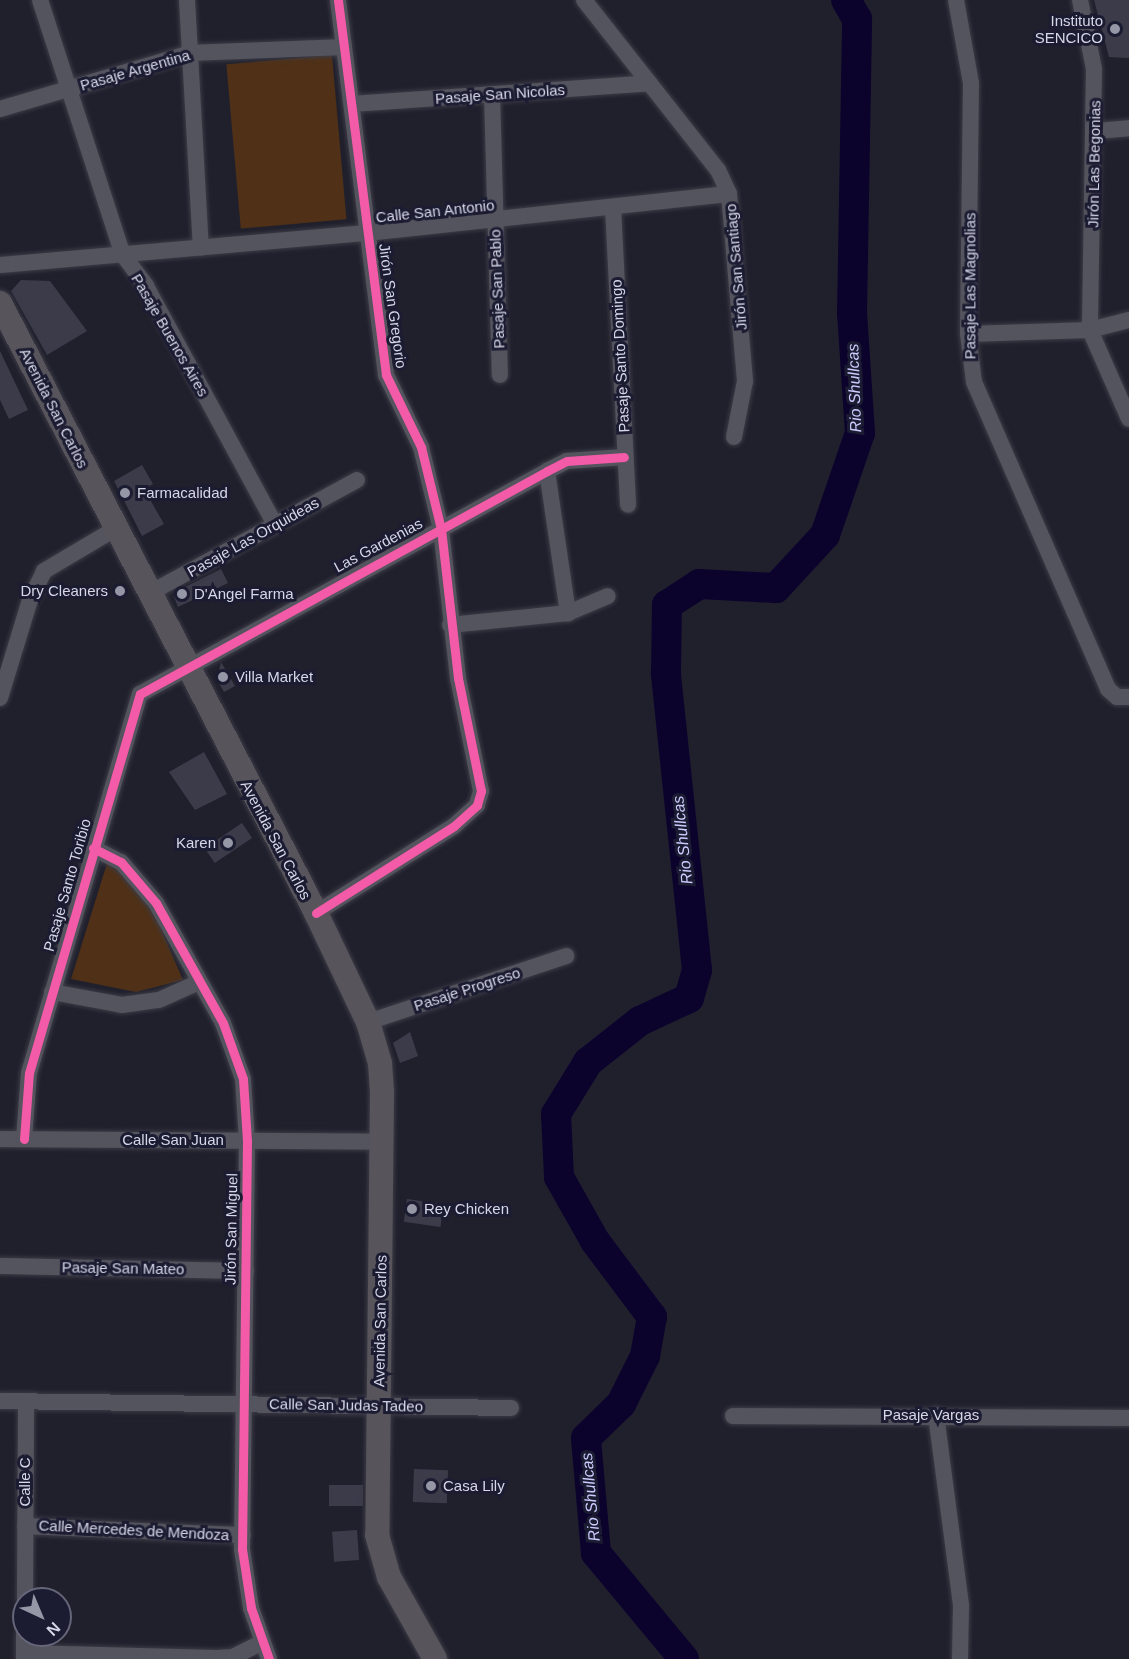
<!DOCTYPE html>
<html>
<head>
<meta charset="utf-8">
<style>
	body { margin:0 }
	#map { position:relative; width:1129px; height:1659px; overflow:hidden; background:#20202d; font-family:Arial,sans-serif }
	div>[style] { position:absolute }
	.green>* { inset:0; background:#503117; transform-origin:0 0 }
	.river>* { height:30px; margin:-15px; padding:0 15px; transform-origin:15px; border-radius:15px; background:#0c032d }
	.building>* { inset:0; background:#3b3b4a; transform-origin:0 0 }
	.roads { filter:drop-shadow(0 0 2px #3c3b46) drop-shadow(0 0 2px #3c3b46) }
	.street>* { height:16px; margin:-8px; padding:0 8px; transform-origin:8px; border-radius:8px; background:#54545e }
	.secondary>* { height:24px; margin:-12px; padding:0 12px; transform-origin:12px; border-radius:12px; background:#57555b }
	.cycleway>* { height:9px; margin:-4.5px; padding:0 4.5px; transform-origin:4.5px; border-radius:4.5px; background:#f35aa7 }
	.dots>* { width:16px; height:16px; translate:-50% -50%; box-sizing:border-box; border:3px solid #1b1b32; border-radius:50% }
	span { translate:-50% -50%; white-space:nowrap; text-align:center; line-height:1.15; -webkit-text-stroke:6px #1b1b32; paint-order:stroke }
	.poi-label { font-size:15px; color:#d6d7e7 }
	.right { translate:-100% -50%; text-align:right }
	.left { translate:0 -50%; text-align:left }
	.street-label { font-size:15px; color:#d6d7e7 }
	.water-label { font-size:16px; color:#cbcbfe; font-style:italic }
	.north { position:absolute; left:12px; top:1587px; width:60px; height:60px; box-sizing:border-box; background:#1b1b32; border:2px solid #66667a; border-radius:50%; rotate:136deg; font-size:16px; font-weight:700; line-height:24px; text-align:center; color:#d6d7e7 }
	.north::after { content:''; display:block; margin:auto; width:21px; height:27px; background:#9697a6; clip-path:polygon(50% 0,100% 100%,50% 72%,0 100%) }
</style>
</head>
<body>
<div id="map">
	<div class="green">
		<i style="left:332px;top:55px;width:165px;height:106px;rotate:85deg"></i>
		<i style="clip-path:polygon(109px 857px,154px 913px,183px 980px,136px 992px,71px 979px)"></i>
	</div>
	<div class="river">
		<i style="left:684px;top:1659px;width:138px;rotate:-129.7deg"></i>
		<i style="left:596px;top:1553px;width:115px;rotate:-95deg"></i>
		<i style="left:586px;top:1438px;width:49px;rotate:-44.2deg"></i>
		<i style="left:621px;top:1404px;width:54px;rotate:-63.4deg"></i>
		<i style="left:645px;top:1356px;width:40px;rotate:-80deg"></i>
		<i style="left:652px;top:1317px;width:95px;rotate:-126.9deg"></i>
		<i style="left:595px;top:1241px;width:73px;rotate:-119.4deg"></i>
		<i style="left:559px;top:1177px;width:63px;rotate:-92.7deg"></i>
		<i style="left:556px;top:1114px;width:61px;rotate:-58.4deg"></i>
		<i style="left:588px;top:1062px;width:66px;rotate:-38.3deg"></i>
		<i style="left:640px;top:1021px;width:54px;rotate:-25.1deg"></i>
		<i style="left:689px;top:998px;width:29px;rotate:-74deg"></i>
		<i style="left:697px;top:970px;width:299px;rotate:-96deg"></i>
		<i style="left:666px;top:673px;width:68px;rotate:-89.2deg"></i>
		<i style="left:667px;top:605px;width:38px;rotate:-33deg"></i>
		<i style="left:699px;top:584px;width:77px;rotate:3deg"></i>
		<i style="left:776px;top:588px;width:72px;rotate:-47.2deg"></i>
		<i style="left:825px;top:535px;width:108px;rotate:-71.1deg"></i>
		<i style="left:860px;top:433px;width:120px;rotate:-93.8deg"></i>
		<i style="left:852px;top:313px;width:294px;rotate:-89deg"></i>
		<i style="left:857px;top:19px;width:22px;rotate:-120deg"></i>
	</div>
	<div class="building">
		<i style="clip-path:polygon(1094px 0,1129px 0,1129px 58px,1109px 57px)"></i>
		<i style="clip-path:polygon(21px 280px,50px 281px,87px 331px,47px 355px,11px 291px)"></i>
		<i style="clip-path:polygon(0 351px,28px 410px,9px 419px,0 400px)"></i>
		<i style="clip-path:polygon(142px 465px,153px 484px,144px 489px,164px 524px,142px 536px,114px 481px)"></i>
		<i style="clip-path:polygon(221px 569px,228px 583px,178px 607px,174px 597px,177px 591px)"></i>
		<i style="clip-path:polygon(221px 662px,235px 686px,224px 692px,217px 680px)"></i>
		<i style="clip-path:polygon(204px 752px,227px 794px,195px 810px,169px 772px)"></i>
		<i style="left:242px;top:823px;width:18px;height:45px;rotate:56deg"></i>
		<i style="clip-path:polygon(410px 1032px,418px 1056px,400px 1063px,393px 1043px)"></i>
		<i style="left:407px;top:1199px;width:37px;height:23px;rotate:8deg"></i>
		<i style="left:414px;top:1469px;width:34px;height:33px;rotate:2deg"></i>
		<i style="left:329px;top:1485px;width:34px;height:21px"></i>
		<i style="left:357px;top:1530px;width:30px;height:25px;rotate:86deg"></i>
	</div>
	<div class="roads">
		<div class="street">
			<i style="left:40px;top:0;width:268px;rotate:72deg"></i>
			<i style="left:123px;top:255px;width:39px;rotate:53deg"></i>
			<i style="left:146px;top:286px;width:272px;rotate:61.6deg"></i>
			<i style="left:187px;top:0;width:248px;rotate:86.8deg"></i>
			<i style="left:584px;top:0;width:216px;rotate:51.8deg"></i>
			<i style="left:718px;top:170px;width:26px;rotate:65deg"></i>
			<i style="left:729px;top:194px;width:188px;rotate:85.1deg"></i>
			<i style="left:745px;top:381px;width:57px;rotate:101.1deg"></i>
			<i style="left:956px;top:0;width:84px;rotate:79.8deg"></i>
			<i style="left:971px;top:83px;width:251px;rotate:90.7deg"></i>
			<i style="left:968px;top:334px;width:48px;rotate:82.9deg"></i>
			<i style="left:974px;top:382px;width:335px;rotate:66.4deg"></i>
			<i style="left:1108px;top:689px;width:12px;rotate:42deg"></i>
			<i style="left:1117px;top:697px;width:12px"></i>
			<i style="left:1080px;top:0;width:70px;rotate:78.5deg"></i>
			<i style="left:1094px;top:69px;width:261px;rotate:90.9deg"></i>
			<i style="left:1090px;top:330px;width:97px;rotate:66.3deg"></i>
			<i style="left:492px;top:94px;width:281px;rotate:88.4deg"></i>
			<i style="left:352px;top:104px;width:298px;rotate:-4deg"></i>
			<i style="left:0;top:109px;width:198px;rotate:-16.4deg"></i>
			<i style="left:190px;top:53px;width:154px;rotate:-2.2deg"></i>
			<i style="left:1096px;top:131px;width:33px;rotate:-5deg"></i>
			<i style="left:613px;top:207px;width:298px;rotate:87.1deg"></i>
			<i style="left:0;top:265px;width:369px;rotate:-5deg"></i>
			<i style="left:368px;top:233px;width:363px;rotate:-6.2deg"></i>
			<i style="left:968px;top:334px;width:122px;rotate:-1.9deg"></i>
			<i style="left:1090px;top:330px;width:40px;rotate:-14.4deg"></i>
			<i style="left:547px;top:471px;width:144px;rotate:81.6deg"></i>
			<i style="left:148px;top:594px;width:238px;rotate:-28.6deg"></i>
			<i style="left:450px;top:625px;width:119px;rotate:-5.8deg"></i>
			<i style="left:568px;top:613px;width:43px;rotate:-23deg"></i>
			<i style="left:0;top:698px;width:102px;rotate:-73deg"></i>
			<i style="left:30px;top:600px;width:32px;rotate:-64deg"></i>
			<i style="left:44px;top:571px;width:82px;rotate:-30.6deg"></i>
			<i style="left:93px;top:848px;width:31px;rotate:27deg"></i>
			<i style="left:121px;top:862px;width:54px;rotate:49.5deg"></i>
			<i style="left:156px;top:903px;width:137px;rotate:60.8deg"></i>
			<i style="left:223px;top:1023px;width:59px;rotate:70.3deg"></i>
			<i style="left:243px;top:1079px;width:62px;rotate:86.3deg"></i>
			<i style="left:247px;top:1141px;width:408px;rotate:90.7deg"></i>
			<i style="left:242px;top:1549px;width:60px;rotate:81.3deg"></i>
			<i style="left:251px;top:1608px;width:54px;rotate:70.6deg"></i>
			<i style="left:316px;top:913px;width:163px;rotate:-32.2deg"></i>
			<i style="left:454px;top:826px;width:31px;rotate:-42deg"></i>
			<i style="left:477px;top:805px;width:15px;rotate:-74deg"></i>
			<i style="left:481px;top:791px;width:115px;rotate:-101.5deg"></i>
			<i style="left:458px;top:678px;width:150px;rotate:-96.5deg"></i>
			<i style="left:441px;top:529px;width:84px;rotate:-103.7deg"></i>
			<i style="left:421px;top:447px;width:80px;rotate:-115.9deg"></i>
			<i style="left:386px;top:375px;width:378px;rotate:-97.3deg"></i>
			<i style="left:52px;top:992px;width:71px;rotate:10.5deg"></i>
			<i style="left:122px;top:1005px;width:37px;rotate:-8deg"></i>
			<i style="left:159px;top:1000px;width:44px;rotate:-24.2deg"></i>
			<i style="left:368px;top:1022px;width:209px;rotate:-18.4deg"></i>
			<i style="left:0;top:1139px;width:383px;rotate:0.4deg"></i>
			<i style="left:24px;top:1139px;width:66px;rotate:-85.7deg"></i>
			<i style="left:29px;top:1073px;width:395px;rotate:-73.7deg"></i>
			<i style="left:140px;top:694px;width:464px;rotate:-28.7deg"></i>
			<i style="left:547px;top:471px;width:22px;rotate:-27deg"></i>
			<i style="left:567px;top:461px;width:57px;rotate:-4deg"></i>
			<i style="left:0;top:1266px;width:246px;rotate:1.2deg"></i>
			<i style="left:0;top:1401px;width:511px;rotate:0.78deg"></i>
			<i style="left:936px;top:1415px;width:193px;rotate:82.5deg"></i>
			<i style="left:961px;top:1606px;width:53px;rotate:91.1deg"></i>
			<i style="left:733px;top:1416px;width:396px;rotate:0.3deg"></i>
			<i style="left:25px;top:1526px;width:218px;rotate:2.4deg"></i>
			<i style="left:25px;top:1599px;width:198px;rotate:-89.7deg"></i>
			<i style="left:24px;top:1653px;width:193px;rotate:1.5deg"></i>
			<i style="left:217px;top:1658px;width:16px;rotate:-4deg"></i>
			<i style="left:233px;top:1657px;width:33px;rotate:-27deg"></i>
			<i style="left:24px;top:1659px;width:24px;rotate:-90deg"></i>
		</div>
		<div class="secondary">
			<i style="left:0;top:303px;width:687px;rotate:62.61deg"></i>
			<i style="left:316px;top:913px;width:121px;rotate:64.5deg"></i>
			<i style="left:368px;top:1022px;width:43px;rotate:73.7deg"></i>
			<i style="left:380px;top:1063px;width:29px;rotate:86deg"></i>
			<i style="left:382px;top:1092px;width:443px;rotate:90.6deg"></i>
			<i style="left:377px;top:1535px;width:44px;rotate:74.1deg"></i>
			<i style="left:389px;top:1577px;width:94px;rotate:60.7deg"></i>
		</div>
	</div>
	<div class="cycleway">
		<i style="left:93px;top:848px;width:31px;rotate:27deg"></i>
		<i style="left:121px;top:862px;width:54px;rotate:49.5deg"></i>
		<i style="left:156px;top:903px;width:137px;rotate:60.8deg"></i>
		<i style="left:223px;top:1023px;width:59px;rotate:70.3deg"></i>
		<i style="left:243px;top:1079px;width:62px;rotate:86.3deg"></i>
		<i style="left:247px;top:1141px;width:408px;rotate:90.7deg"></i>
		<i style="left:242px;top:1549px;width:60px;rotate:81.3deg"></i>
		<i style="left:251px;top:1608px;width:54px;rotate:70.6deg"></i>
		<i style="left:316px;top:913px;width:163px;rotate:-32.2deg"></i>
		<i style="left:454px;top:826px;width:31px;rotate:-42deg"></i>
		<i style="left:477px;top:805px;width:15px;rotate:-74deg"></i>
		<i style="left:481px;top:791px;width:115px;rotate:-101.5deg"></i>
		<i style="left:458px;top:678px;width:150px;rotate:-96.5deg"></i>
		<i style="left:441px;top:529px;width:84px;rotate:-103.7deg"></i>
		<i style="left:421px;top:447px;width:80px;rotate:-115.9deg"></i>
		<i style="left:386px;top:375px;width:378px;rotate:-97.3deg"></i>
		<i style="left:24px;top:1139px;width:66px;rotate:-85.7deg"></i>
		<i style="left:29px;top:1073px;width:395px;rotate:-73.7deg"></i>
		<i style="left:140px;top:694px;width:464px;rotate:-28.7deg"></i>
		<i style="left:547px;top:471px;width:22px;rotate:-27deg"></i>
		<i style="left:567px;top:461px;width:57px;rotate:-4deg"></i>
	</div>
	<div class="dots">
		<i style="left:1115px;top:29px;background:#9697a6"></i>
		<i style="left:125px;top:493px;background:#9697a6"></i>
		<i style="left:120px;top:591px;background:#9697a6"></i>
		<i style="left:182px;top:594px;background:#9697a6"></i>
		<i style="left:223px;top:677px;background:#9697a6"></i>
		<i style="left:228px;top:843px;background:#9697a6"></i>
		<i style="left:412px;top:1209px;background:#9697a6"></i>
		<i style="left:431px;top:1486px;background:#9697a6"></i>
	</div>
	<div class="poi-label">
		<span class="right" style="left:1103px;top:29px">Instituto<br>SENCICO</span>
		<span class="left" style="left:137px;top:493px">Farmacalidad</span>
		<span class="right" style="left:108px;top:591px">Dry Cleaners</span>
		<span class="left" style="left:194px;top:594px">D'Angel Farma</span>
		<span class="left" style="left:235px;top:677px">Villa Market</span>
		<span class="right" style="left:216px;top:843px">Karen</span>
		<span class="left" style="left:424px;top:1209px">Rey Chicken</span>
		<span class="left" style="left:443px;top:1486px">Casa Lily</span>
	</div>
	<div class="street-label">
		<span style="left:135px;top:70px;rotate:-16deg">Pasaje Argentina</span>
		<span style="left:500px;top:94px;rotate:-4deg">Pasaje San Nicolas</span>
		<span style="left:1094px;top:164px;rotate:-89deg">Jirón Las Begonias</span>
		<span style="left:435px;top:211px;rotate:-6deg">Calle San Antonio</span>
		<span style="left:736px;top:267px;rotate:-95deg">Jirón San Santiago</span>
		<span style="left:970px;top:286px;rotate:-90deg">Pasaje Las Magnolias</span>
		<span style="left:497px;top:289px;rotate:-92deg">Pasaje San Pablo</span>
		<span style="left:393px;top:306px;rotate:82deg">Jirón San Gregorio</span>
		<span style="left:170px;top:335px;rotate:60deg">Pasaje Buenos Aires</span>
		<span style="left:620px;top:356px;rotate:-93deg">Pasaje Santo Domingo</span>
		<span style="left:54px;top:408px;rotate:63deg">Avenida San Carlos</span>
		<span style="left:253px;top:537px;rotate:-29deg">Pasaje Las Orquideas</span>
		<span style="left:378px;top:545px;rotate:-28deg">Las Gardenias</span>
		<span style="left:276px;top:840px;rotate:62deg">Avenida San Carlos</span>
		<span style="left:67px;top:885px;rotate:-74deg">Pasaje Santo Toribio</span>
		<span style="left:467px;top:989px;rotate:-18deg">Pasaje Progreso</span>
		<span style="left:173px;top:1140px">Calle San Juan</span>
		<span style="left:231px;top:1229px;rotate:-89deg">Jirón San Miguel</span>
		<span style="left:123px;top:1268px;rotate:1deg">Pasaje San Mateo</span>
		<span style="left:380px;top:1321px;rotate:-89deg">Avenida San Carlos</span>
		<span style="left:346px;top:1405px;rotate:1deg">Calle San Judas Tadeo</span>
		<span style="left:931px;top:1415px">Pasaje Vargas</span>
		<span style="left:25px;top:1482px;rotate:-90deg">Calle C</span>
		<span style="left:134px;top:1530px;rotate:3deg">Calle Mercedes de Mendoza</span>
	</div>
	<div class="water-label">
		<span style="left:855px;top:388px;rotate:-92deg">Rio Shullcas</span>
		<span style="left:683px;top:840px;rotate:-96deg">Rio Shullcas</span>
		<span style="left:591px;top:1497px;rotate:-95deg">Rio Shullcas</span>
	</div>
	<div class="north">N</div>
</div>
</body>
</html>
